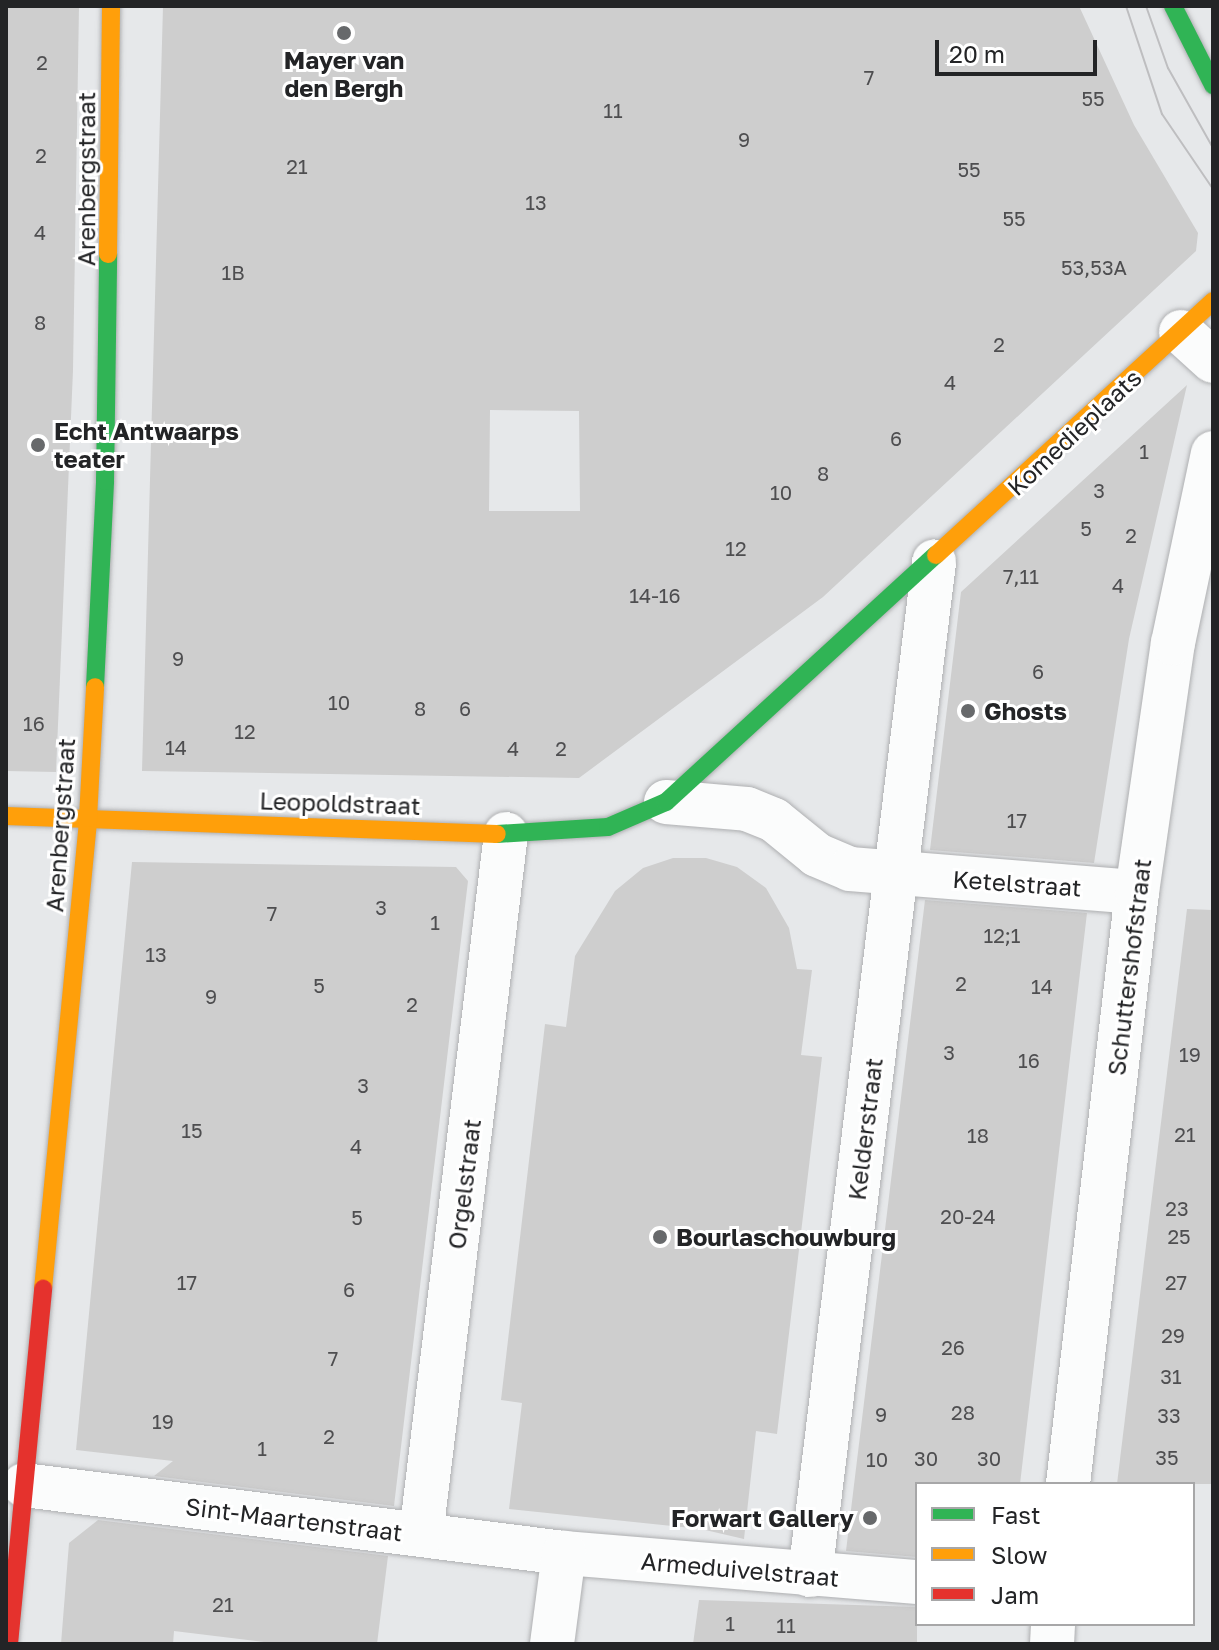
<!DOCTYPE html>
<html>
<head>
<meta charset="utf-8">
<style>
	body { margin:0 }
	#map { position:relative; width:1219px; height:1650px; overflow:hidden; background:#e6e8ea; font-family:"Golos Text",sans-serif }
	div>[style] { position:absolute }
	.building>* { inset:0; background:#cecece }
	.roads { filter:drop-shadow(0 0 2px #aeafb1) drop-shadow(0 0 2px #aeafb1) }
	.street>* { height:44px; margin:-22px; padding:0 22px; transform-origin:22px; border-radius:22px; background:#fbfcfc }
	.fast>* { height:18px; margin:-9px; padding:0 9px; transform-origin:9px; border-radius:9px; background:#30b455 }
	.slow>* { height:18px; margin:-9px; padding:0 9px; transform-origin:9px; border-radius:9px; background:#ff9f0a }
	.jam>* { height:18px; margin:-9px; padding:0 9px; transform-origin:9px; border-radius:9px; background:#e5322d }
	.tram>* { height:2px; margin:-1px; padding:0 1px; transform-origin:1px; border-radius:1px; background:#bebec0 }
	.dots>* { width:22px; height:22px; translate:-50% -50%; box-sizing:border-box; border:4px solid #fff; border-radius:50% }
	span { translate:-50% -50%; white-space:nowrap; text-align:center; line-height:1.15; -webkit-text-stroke:6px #fff; paint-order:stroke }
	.number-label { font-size:20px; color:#4e4e50 }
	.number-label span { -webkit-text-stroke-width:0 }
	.poi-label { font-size:24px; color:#232426; font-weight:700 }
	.left { translate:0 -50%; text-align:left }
	.right { translate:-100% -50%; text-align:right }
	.street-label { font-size:24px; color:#232426 }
	.frame { position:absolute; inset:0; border:8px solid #232426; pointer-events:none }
	.legend { position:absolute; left:915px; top:1482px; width:280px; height:144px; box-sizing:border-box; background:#fff; border:2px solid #a7a7a8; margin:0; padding:10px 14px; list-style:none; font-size:24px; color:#232426 }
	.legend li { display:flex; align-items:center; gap:16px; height:40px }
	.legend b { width:40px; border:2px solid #a7a7a8 }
	.scale { position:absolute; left:935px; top:40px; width:162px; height:36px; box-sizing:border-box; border:4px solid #232426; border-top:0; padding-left:10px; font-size:24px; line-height:28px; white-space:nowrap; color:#232426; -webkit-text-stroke:6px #fff; paint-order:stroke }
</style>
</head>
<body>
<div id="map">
	<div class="building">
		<i style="clip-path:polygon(6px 6px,79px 6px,73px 370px,56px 772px,6px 771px)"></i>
		<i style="clip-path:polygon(evenodd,163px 6px,1079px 6px,1134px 125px,1198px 233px,1196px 251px,823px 597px,579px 778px,142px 771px,163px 6px,490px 410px,579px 411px,580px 511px,489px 511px,490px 410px)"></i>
		<i style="clip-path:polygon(1187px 385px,1129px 639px,1094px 863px,930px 850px,961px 592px)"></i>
		<i style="clip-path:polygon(673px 858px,706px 858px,737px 867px,766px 888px,789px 928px,797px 969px,812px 970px,801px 1055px,822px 1057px,777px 1434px,756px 1431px,744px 1539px,701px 1529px,509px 1509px,522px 1403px,501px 1400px,545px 1024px,566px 1027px,575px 956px,615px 891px,643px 868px)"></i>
		<i style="clip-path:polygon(132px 862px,456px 867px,468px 881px,394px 1506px,154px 1476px,173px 1461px,76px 1450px)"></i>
		<i style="clip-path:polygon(925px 900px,1087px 913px,1020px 1484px,917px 1484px,917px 1557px,846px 1551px)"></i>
		<i style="clip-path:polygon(1187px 909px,1213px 910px,1213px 1484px,1117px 1484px)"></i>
		<i style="clip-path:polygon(98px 1520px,388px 1556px,377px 1644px,280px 1644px,174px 1631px,173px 1644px,61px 1644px,69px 1543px)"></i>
		<i style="clip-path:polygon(699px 1600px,917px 1607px,917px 1644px,693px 1644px)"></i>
	</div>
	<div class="roads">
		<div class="street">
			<i style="left:1181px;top:332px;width:43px;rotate:42.2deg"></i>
			<i style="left:666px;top:802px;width:81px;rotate:4.9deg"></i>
			<i style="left:747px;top:809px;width:29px;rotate:22deg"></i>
			<i style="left:774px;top:820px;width:55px;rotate:39.1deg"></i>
			<i style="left:817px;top:855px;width:36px;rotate:23deg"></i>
			<i style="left:850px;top:869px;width:288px;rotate:4.6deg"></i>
			<i style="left:1068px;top:1484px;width:596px;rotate:-83.35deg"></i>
			<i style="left:1137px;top:892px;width:252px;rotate:-81.8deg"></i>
			<i style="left:1173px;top:643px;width:194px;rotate:-78.1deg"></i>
			<i style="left:24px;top:1485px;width:544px;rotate:7.18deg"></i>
			<i style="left:564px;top:1553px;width:354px;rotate:4.7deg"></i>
			<i style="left:421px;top:1535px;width:706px;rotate:-83.09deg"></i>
			<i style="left:810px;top:1575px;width:1021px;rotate:-83.02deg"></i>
			<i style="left:552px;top:1644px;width:92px;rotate:-82.5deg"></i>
			<i style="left:1052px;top:1644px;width:20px;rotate:-87deg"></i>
		</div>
		<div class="fast">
			<i style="left:1173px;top:6px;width:89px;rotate:63.1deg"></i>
			<i style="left:95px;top:687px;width:206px;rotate:-87.2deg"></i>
			<i style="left:105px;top:481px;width:227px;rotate:-89.2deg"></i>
			<i style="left:497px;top:834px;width:111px;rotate:-3.6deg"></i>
			<i style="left:608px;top:827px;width:63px;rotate:-23.3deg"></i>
			<i style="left:666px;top:802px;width:366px;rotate:-42.5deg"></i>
		</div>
		<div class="slow">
			<i style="left:108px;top:254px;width:248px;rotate:-89.3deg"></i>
			<i style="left:936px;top:555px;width:376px;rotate:-42.5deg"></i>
			<i style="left:6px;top:816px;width:491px;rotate:2.1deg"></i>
			<i style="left:43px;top:1289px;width:473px;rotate:-84.5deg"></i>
			<i style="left:88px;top:818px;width:131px;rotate:-86.9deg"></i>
		</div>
		<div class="jam">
			<i style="left:9px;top:1644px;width:357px;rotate:-84.5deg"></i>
		</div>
	</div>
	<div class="tram">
		<i style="left:1126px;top:6px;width:114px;rotate:71.6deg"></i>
		<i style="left:1162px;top:114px;width:91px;rotate:55.8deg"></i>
		<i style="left:1146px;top:6px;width:66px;rotate:70.5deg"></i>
		<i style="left:1168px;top:68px;width:92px;rotate:60.6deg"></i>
	</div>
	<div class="dots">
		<i style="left:344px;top:33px;background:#67696b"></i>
		<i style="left:38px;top:445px;background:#67696b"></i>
		<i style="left:968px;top:711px;background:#67696b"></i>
		<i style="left:660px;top:1237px;background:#67696b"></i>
		<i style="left:870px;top:1518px;background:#67696b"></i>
	</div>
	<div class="number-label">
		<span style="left:42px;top:62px">2</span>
		<span style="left:869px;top:77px">7</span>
		<span style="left:1093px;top:98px">55</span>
		<span style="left:613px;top:110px">11</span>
		<span style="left:744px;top:139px">9</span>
		<span style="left:41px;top:155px">2</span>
		<span style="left:297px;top:166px">21</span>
		<span style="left:969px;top:169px">55</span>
		<span style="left:536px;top:202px">13</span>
		<span style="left:1014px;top:218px">55</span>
		<span style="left:40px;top:232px">4</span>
		<span style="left:1094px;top:267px">53,53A</span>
		<span style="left:233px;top:272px">1B</span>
		<span style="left:40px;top:322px">8</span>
		<span style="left:999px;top:344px">2</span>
		<span style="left:950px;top:382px">4</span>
		<span style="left:896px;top:438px">6</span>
		<span style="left:1144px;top:451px">1</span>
		<span style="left:823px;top:473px">8</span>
		<span style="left:1099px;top:490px">3</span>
		<span style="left:781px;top:492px">10</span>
		<span style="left:1086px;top:528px">5</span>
		<span style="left:1131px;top:535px">2</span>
		<span style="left:736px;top:548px">12</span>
		<span style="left:1021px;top:576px">7,11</span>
		<span style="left:1118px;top:585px">4</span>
		<span style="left:655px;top:595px">14-16</span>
		<span style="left:178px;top:658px">9</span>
		<span style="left:1038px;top:671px">6</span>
		<span style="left:339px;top:702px">10</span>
		<span style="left:420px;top:708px">8</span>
		<span style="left:465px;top:708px">6</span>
		<span style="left:34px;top:723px">16</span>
		<span style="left:245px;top:731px">12</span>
		<span style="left:176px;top:747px">14</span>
		<span style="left:513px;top:748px">4</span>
		<span style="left:561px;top:748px">2</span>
		<span style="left:1017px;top:820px">17</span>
		<span style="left:381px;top:907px">3</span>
		<span style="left:272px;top:913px">7</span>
		<span style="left:435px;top:922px">1</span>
		<span style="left:1002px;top:935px">12;1</span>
		<span style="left:156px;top:954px">13</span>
		<span style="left:961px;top:983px">2</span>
		<span style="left:319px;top:985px">5</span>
		<span style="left:1042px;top:986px">14</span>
		<span style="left:211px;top:996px">9</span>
		<span style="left:412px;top:1004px">2</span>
		<span style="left:949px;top:1052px">3</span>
		<span style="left:1190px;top:1054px">19</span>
		<span style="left:1029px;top:1060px">16</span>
		<span style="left:363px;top:1085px">3</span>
		<span style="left:192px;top:1130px">15</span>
		<span style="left:1185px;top:1134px">21</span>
		<span style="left:978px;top:1135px">18</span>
		<span style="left:356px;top:1146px">4</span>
		<span style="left:1177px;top:1208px">23</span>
		<span style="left:968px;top:1216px">20-24</span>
		<span style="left:357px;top:1217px">5</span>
		<span style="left:1179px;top:1236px">25</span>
		<span style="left:187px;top:1282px">17</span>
		<span style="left:1176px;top:1282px">27</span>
		<span style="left:349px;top:1289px">6</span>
		<span style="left:1173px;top:1335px">29</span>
		<span style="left:953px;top:1347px">26</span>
		<span style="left:333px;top:1358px">7</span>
		<span style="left:1171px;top:1376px">31</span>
		<span style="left:963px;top:1412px">28</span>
		<span style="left:881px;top:1414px">9</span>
		<span style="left:1169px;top:1415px">33</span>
		<span style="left:163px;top:1421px">19</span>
		<span style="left:329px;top:1436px">2</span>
		<span style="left:262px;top:1448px">1</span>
		<span style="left:1167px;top:1457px">35</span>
		<span style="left:926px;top:1458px">30</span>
		<span style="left:989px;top:1458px">30</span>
		<span style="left:877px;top:1459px">10</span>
		<span style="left:223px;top:1604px">21</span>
		<span style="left:730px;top:1623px">1</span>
		<span style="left:786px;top:1625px">11</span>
	</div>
	<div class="poi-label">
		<span style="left:344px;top:74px">Mayer van<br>den Bergh</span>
		<span class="left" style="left:54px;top:445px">Echt Antwaarps<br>teater</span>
		<span class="left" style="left:984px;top:711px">Ghosts</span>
		<span class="left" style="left:676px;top:1237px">Bourlaschouwburg</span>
		<span class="right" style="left:854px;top:1518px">Forwart Gallery</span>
	</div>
	<div class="street-label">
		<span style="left:86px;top:179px;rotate:-90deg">Arenbergstraat</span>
		<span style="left:1074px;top:432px;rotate:-43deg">Komedieplaats</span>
		<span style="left:340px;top:803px;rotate:2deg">Leopoldstraat</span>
		<span style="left:60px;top:825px;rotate:-86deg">Arenbergstraat</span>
		<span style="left:1017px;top:883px;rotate:4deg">Ketelstraat</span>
		<span style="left:1129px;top:967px;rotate:-83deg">Schuttershofstraat</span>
		<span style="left:865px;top:1129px;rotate:-83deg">Kelderstraat</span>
		<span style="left:464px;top:1184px;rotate:-83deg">Orgelstraat</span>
		<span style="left:294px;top:1519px;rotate:7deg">Sint-Maartenstraat</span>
		<span style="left:740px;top:1569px;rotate:5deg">Armeduivelstraat</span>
	</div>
	<div class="frame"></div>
	<ul class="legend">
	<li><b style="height:10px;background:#30b455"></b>Fast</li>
	<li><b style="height:10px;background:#ff9f0a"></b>Slow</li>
	<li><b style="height:10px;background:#e5322d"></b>Jam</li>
	</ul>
	<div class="scale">20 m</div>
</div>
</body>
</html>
